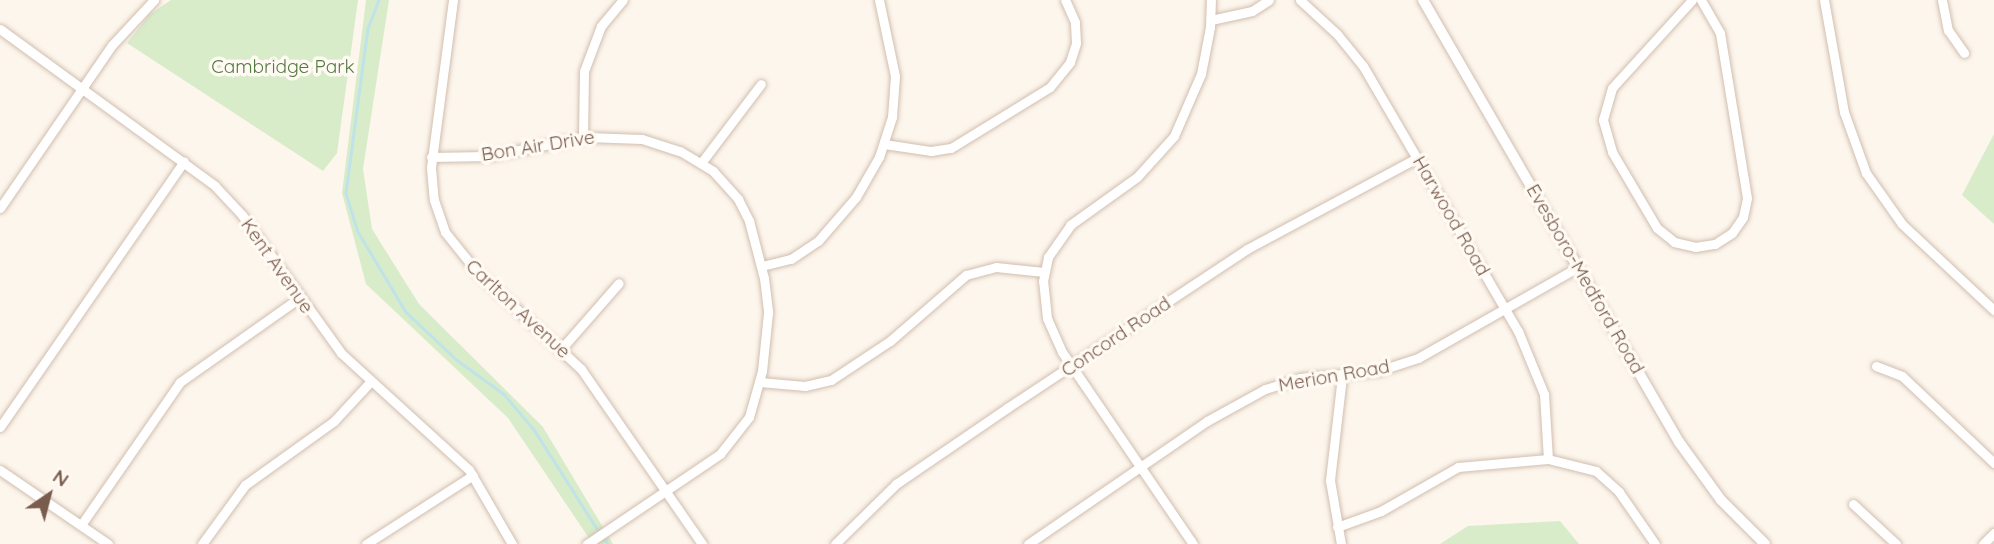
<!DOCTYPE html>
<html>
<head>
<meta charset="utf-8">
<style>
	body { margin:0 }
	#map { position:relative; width:1994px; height:544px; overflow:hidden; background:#fdf6ec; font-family:Quicksand,sans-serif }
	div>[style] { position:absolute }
	.green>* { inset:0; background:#d8ecc9 }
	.stream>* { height:2.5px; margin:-1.25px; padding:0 1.25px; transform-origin:1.25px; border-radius:1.25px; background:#bfe3e8 }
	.roads { filter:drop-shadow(0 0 2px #d1beb0) drop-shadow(0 0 2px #d1beb0) }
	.minor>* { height:9px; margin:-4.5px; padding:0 4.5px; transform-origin:4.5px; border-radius:4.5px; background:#fff }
	.tertiary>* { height:10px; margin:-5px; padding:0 5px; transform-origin:5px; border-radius:5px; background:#fff }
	span { translate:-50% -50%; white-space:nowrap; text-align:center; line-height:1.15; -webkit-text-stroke:7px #fffaf3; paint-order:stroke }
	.park-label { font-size:19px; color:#537a41 }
	.street-label { font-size:19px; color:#7a5c4d }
	.north { position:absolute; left:14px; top:460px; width:70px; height:70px; -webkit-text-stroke:5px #fffaf3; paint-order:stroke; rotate:35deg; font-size:19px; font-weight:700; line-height:28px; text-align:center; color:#7a5c4d }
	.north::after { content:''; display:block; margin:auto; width:24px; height:32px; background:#7a5c4d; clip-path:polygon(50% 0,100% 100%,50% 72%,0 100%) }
</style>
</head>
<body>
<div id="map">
	<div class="green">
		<i style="clip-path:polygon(171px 0,358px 0,337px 153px,323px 171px,127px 43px,150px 14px)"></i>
		<i style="clip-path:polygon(366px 0,389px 0,363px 169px,372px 229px,419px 304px,543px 427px,613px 544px,593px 544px,508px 418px,366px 284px,342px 193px)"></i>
		<i style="clip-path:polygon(1994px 134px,1994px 224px,1962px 195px)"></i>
		<i style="clip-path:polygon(1560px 521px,1579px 544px,1440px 544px,1468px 526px)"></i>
	</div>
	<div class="stream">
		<i style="left:379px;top:0;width:30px;rotate:111deg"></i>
		<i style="left:368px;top:28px;width:166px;rotate:97.6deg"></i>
		<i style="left:346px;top:193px;width:39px;rotate:73deg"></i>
		<i style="left:357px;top:230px;width:96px;rotate:59.1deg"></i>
		<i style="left:406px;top:312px;width:70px;rotate:43.3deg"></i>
		<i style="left:457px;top:360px;width:58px;rotate:35.9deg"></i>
		<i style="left:504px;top:394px;width:48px;rotate:50deg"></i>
		<i style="left:535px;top:431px;width:120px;rotate:57.6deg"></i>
		<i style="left:603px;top:537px;width:9px;rotate:54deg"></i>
	</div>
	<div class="roads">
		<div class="minor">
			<i style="left:453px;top:0;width:169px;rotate:97.5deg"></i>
			<i style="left:431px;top:168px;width:32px;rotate:85deg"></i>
			<i style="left:434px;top:200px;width:34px;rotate:71deg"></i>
			<i style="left:445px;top:232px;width:51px;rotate:51.3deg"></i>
			<i style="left:477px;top:272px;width:142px;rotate:43deg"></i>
			<i style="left:581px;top:369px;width:213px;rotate:55.3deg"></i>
			<i style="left:1300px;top:0;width:50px;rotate:42.6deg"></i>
			<i style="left:1337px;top:34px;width:41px;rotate:50.9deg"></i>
			<i style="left:1363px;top:66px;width:307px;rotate:59.7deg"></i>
			<i style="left:1518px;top:331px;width:68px;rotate:67.6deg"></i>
			<i style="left:1544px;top:394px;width:65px;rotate:86.5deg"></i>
			<i style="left:1692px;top:0;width:119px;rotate:132.3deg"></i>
			<i style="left:1612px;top:88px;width:33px;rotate:106deg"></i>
			<i style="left:1603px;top:120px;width:33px;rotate:74deg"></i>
			<i style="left:1612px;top:152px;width:88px;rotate:59.4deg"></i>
			<i style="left:1657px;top:228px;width:22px;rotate:39deg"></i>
			<i style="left:1674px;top:242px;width:22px;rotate:13deg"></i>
			<i style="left:1695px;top:247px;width:20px;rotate:-9deg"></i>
			<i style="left:1715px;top:244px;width:20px;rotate:-33deg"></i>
			<i style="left:1732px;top:233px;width:19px;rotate:-55deg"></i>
			<i style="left:1743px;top:217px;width:19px;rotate:-78deg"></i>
			<i style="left:1747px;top:198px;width:167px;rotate:-99.3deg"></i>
			<i style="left:1720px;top:33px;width:38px;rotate:-120deg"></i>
			<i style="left:1824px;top:0;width:114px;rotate:79.9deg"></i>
			<i style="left:1844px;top:112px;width:65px;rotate:70.2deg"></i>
			<i style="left:1866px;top:173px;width:62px;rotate:54.8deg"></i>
			<i style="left:1902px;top:224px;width:126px;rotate:43.1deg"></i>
			<i style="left:1942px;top:0;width:31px;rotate:79deg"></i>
			<i style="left:1948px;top:30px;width:28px;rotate:55deg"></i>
			<i style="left:1211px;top:20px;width:42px;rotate:-12.4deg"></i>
			<i style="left:1252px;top:11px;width:20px;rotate:-33deg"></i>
			<i style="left:0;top:29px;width:266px;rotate:36.1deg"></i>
			<i style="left:215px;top:186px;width:40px;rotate:47deg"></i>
			<i style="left:242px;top:215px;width:170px;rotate:54.3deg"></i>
			<i style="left:341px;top:353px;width:173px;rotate:42.4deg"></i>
			<i style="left:469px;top:470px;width:86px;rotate:59.8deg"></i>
			<i style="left:583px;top:137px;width:66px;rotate:-89.1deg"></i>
			<i style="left:584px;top:71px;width:48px;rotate:-69.3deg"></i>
			<i style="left:601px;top:26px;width:34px;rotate:-50deg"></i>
			<i style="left:884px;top:144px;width:48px;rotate:8.5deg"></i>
			<i style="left:931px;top:151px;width:20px;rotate:-9deg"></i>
			<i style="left:951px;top:148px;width:116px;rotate:-31.6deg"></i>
			<i style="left:1050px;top:87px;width:32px;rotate:-51deg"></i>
			<i style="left:1070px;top:62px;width:20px;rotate:-72deg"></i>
			<i style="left:1076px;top:43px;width:21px;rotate:-93deg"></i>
			<i style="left:1075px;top:22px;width:24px;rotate:-114deg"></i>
			<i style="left:431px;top:157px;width:57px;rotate:-1deg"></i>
			<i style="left:488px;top:156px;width:101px;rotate:-10.9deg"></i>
			<i style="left:587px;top:137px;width:55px;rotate:2.1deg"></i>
			<i style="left:642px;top:139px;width:40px;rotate:18deg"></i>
			<i style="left:680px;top:151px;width:39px;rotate:31deg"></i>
			<i style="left:713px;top:171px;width:38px;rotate:48deg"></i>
			<i style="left:738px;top:199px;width:25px;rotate:63deg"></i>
			<i style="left:749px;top:221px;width:59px;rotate:75.3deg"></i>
			<i style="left:764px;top:278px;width:35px;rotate:83deg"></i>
			<i style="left:768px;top:313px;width:58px;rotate:95.9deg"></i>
			<i style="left:762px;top:371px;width:48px;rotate:105.8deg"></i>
			<i style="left:749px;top:417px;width:47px;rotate:128.1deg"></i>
			<i style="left:720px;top:454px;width:161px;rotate:145.9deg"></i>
			<i style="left:701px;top:163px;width:99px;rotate:-52.8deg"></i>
			<i style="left:0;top:208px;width:198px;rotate:-55.5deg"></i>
			<i style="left:112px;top:45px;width:62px;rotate:-47deg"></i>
			<i style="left:762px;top:266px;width:30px;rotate:-14deg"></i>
			<i style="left:791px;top:259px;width:32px;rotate:-34deg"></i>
			<i style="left:818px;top:241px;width:58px;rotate:-49.2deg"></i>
			<i style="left:856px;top:197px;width:46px;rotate:-60.1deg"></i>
			<i style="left:879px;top:157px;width:42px;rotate:-72deg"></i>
			<i style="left:892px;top:117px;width:41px;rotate:-85.8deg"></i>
			<i style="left:895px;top:76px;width:78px;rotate:-101.9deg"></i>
			<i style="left:562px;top:348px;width:86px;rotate:-48.8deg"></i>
			<i style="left:1876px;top:366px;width:28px;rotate:21deg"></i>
			<i style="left:1902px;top:376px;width:127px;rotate:43.4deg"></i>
			<i style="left:760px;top:382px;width:45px;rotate:5.1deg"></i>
			<i style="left:805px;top:386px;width:27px;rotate:-13deg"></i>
			<i style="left:831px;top:380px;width:71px;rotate:-33.5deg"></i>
			<i style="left:890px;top:341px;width:101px;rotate:-41deg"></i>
			<i style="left:966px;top:275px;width:31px;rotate:-15deg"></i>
			<i style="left:996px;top:267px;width:48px;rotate:5.9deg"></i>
			<i style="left:0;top:427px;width:323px;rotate:-55.3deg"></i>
			<i style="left:0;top:470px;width:131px;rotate:34.4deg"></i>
			<i style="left:1853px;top:504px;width:59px;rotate:42.9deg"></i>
			<i style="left:81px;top:525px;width:174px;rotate:-55.3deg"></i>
			<i style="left:180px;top:382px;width:146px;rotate:-35.2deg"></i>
			<i style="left:1337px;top:527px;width:47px;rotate:-20deg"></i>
			<i style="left:1381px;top:511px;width:89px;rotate:-29.7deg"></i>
			<i style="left:1458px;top:467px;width:90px;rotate:-5.1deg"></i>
			<i style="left:1548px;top:459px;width:49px;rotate:14deg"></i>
			<i style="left:1596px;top:471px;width:31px;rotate:42deg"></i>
			<i style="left:1619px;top:492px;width:63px;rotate:55.3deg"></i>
			<i style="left:202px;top:544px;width:73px;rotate:-53.9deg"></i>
			<i style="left:245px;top:485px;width:110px;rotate:-35.7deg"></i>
			<i style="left:334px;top:421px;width:54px;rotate:-47.2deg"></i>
			<i style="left:366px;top:544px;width:127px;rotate:-32.8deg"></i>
			<i style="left:835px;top:544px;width:86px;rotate:-44.5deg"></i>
			<i style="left:896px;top:484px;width:135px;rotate:-34.4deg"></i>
			<i style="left:1007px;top:408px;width:288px;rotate:-33.5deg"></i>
			<i style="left:1247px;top:249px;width:193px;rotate:-28.2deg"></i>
			<i style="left:1028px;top:544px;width:217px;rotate:-34.5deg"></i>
			<i style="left:1207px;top:421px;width:66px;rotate:-28.9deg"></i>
			<i style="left:1265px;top:389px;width:37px;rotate:-17deg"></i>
			<i style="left:1300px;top:378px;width:78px;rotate:-5.1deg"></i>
			<i style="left:1378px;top:371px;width:42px;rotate:-18deg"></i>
			<i style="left:1418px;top:358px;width:184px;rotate:-29.6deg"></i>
			<i style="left:1193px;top:544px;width:232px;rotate:-124.3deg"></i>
			<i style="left:1062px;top:352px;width:37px;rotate:-114deg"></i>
			<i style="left:1047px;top:318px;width:37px;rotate:-96deg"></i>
			<i style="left:1043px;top:281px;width:25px;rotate:-78deg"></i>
			<i style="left:1048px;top:257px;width:39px;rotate:-55deg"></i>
			<i style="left:1070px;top:225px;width:82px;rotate:-35.6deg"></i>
			<i style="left:1137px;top:177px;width:55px;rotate:-47.9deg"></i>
			<i style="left:1174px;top:136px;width:68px;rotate:-66.5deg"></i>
			<i style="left:1201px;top:74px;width:48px;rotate:-79.2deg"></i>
			<i style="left:1210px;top:27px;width:27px;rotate:-88deg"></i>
			<i style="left:1341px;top:544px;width:65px;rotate:-99.8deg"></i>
			<i style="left:1330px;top:480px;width:105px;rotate:-83.4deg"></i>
			<i style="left:1983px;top:544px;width:16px;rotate:-45deg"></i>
		</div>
		<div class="tertiary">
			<i style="left:1423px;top:0;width:511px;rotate:59.92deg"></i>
			<i style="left:1679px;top:442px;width:72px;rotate:54.1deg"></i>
			<i style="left:1721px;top:500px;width:62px;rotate:45deg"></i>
		</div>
	</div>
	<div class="park-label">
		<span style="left:283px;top:67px">Cambridge Park</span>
	</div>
	<div class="street-label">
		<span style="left:538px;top:146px;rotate:-9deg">Bon Air Drive</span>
		<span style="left:1451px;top:216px;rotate:60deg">Harwood Road</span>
		<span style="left:277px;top:266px;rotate:55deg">Kent Avenue</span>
		<span style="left:1585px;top:279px;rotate:60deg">Evesboro-Medford Road</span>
		<span style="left:518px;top:309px;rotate:43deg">Carlton Avenue</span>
		<span style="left:1116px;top:337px;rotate:-34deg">Concord Road</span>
		<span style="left:1334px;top:376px;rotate:-10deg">Merion Road</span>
	</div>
	<div class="north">N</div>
</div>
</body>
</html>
